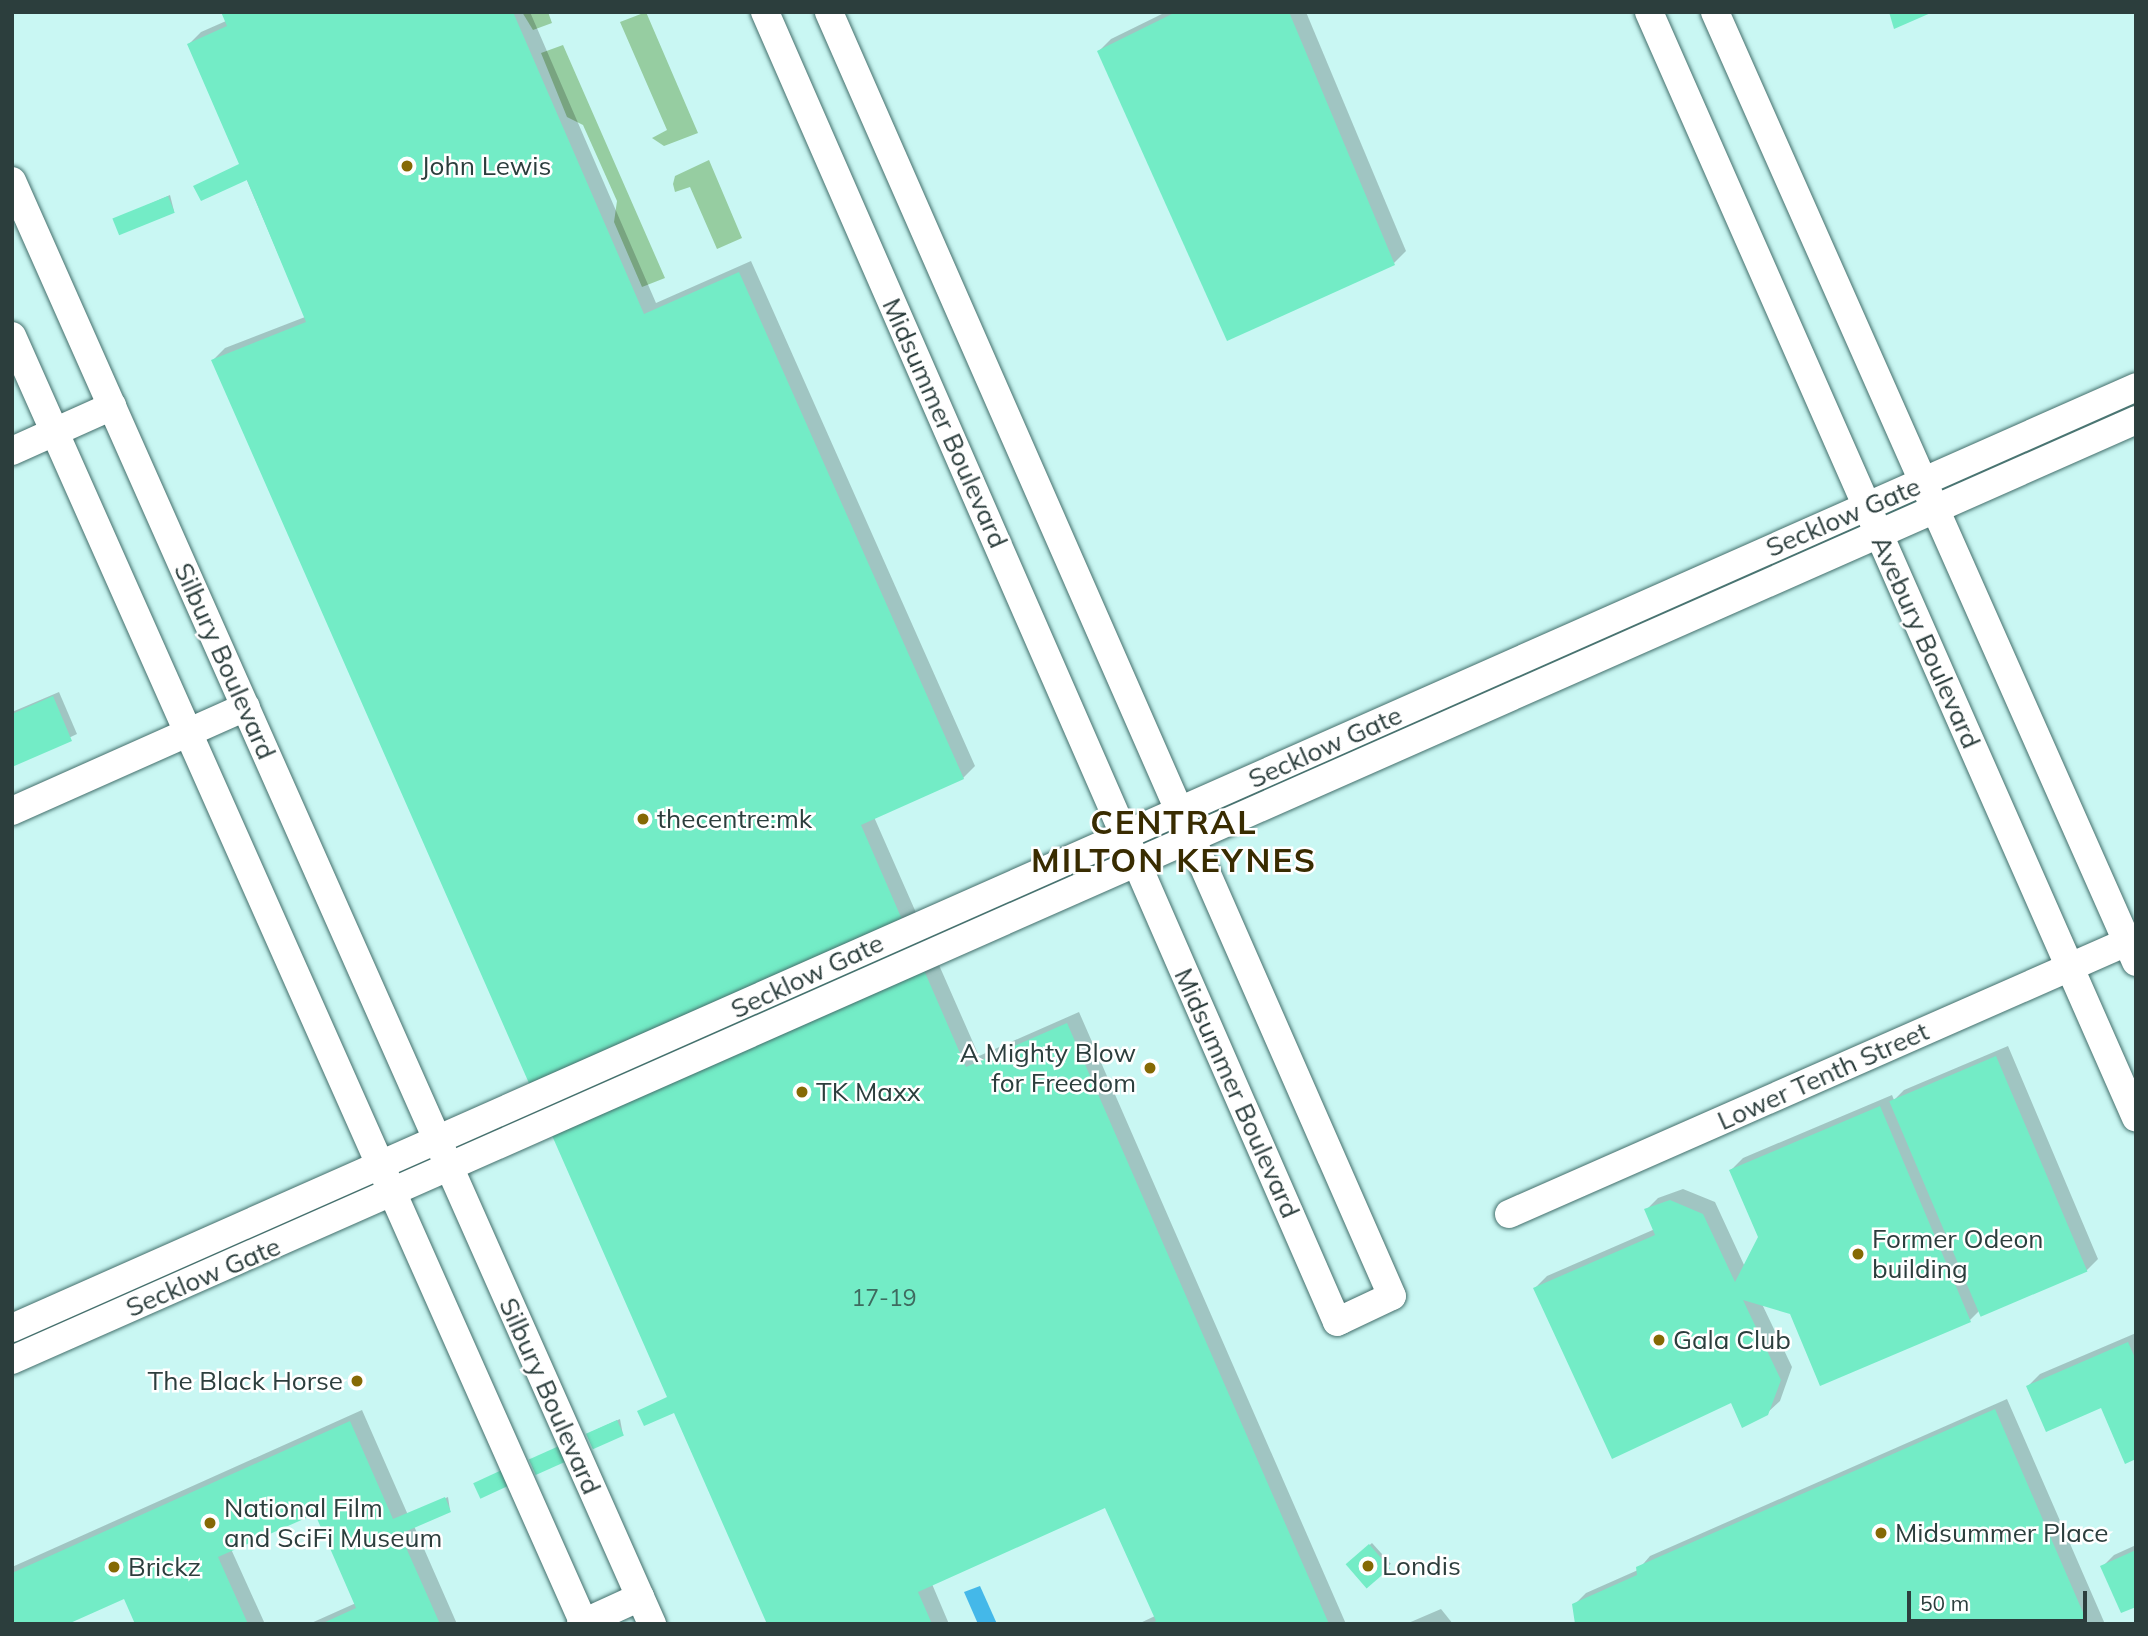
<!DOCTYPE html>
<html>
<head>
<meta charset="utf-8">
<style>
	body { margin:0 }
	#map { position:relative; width:2148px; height:1636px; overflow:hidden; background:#c9f7f3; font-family:Mulish,sans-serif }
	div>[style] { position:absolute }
	.green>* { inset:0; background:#96cda1 }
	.water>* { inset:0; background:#44b8e9 }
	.shadow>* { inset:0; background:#0003; transform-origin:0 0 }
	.building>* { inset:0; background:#73ecc6; transform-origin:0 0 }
	.roads { filter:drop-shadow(0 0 2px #446f6c) drop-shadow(0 0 2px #446f6c) }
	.street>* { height:28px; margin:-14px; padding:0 14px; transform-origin:14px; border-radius:14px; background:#fff }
	.dots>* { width:19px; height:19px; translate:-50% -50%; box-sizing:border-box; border:4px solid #fff; border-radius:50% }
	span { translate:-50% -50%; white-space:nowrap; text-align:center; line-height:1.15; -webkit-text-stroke:5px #fff; paint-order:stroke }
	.number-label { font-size:23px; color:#3e6a5f }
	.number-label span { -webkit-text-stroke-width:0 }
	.poi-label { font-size:26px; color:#2c3e3d }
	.left { translate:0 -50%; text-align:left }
	.right { translate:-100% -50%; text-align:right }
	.street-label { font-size:26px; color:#2c3e3d }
	.district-label { font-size:33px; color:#392c01; font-weight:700; letter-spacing:2px }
	.frame { position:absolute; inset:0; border:14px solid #2c3e3d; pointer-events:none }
	.scale { position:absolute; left:1907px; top:1591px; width:180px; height:32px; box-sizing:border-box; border:4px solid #2c3e3d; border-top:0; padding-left:9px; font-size:21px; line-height:24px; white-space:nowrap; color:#2c3e3d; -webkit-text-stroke:5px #fff; paint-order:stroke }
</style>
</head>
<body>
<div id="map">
	<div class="green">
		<i style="clip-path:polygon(522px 12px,548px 12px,552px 23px,533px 30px)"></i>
		<i style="clip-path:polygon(646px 12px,698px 133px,664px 146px,652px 138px,667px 130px,620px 22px)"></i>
		<i style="clip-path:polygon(563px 45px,665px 278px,642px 287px,614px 222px,617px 201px,583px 125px,567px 117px,541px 53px)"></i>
		<i style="clip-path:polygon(709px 160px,742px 238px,717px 249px,690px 187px,675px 192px,673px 184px,675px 176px)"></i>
	</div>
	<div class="water">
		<i style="clip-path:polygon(980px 1586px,997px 1624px,978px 1624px,964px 1592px)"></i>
	</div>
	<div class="shadow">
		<i style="clip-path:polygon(223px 12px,530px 12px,656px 303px,751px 261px,975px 766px,963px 778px,874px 817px,979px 1056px,1079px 1012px,1346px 1624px,1138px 1624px,1155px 1616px,1106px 1506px,932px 1584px,949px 1624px,770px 1624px,675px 1410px,639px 1411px,669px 1397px,213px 360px,225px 348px,305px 317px,189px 44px,201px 32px,226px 21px)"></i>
		<i style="clip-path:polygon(1166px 12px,1306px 12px,1406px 251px,1394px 263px,1099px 51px,1111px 39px)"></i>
		<i style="clip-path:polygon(170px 195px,174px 211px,118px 218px)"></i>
		<i style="clip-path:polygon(59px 692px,77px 734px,12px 765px,12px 712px)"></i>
		<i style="clip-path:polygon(2008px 1046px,2098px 1259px,2086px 1271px,1979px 1311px,1970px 1320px,1791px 1313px,1762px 1304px,1792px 1367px,1780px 1401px,1767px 1413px,1731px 1401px,1535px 1288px,1547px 1276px,1655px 1229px,1646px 1210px,1658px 1198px,1683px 1189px,1715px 1202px,1745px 1267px,1759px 1238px,1731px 1170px,1743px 1158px,1892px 1095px,1894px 1100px,1904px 1090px)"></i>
		<i style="clip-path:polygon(2136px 1333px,2136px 1457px,2102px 1406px,2028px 1386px,2040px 1374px)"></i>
		<i style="clip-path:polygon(2007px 1399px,2105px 1624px,1576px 1624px,1574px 1605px,1586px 1593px,1638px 1570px,1650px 1556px)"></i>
		<i style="clip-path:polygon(362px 1410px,408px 1515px,448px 1497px,450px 1510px,414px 1526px,457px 1624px,309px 1624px,356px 1603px,316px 1512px,231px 1549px,265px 1624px,136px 1624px,124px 1597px,12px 1624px,12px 1567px)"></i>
		<i style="clip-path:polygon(620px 1419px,623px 1435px,591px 1432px)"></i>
		<i style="left:1372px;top:1543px;width:28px;height:33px;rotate:48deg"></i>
		<i style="clip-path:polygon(2136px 1545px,2136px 1605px,2102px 1567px,2114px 1555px)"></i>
		<i style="clip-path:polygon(1441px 1609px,1453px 1624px,1406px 1624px)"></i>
	</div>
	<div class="building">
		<i style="clip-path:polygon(221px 12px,513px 12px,644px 314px,739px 272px,964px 779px,861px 825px,966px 1067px,1067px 1023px,1329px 1624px,1150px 1624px,1156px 1621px,1105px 1508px,918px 1592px,932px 1624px,767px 1624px,674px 1413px,644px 1426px,637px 1411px,667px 1397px,211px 360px,306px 322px,247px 180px,201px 201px,193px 186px,239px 164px,187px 44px,227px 26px)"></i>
		<i style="clip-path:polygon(1176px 12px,1289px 12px,1395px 265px,1227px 341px,1097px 51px)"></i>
		<i style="clip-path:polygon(1889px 12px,1933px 12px,1894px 29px)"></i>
		<i style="left:168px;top:196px;width:18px;height:60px;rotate:68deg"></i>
		<i style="clip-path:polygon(53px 696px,72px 741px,12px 767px,12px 714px)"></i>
		<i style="left:1996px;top:1056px;width:234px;height:116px;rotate:67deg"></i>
		<i style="clip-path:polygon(1880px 1106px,1971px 1322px,1820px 1386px,1790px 1314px,1743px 1300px,1781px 1380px,1768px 1415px,1742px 1428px,1731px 1403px,1612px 1459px,1533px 1288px,1655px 1235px,1644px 1209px,1670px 1200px,1703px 1214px,1735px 1282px,1758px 1237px,1729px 1170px)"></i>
		<i style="clip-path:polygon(2128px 1342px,2136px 1360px,2136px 1459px,2125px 1464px,2101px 1408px,2046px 1432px,2026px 1386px)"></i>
		<i style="clip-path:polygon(1995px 1409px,2088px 1624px,1575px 1624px,1572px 1604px,1637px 1575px,1636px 1567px)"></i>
		<i style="left:617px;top:1420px;width:17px;height:34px;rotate:66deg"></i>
		<i style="clip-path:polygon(350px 1421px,393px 1519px,445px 1497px,451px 1512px,400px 1534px,440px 1624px,321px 1624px,356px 1608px,315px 1514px,218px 1557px,248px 1624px,135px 1624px,124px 1599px,68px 1624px,12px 1624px,12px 1573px)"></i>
		<i style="left:559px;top:1446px;width:17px;height:33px;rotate:66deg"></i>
		<i style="left:504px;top:1469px;width:17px;height:34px;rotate:65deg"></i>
		<i style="left:1369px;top:1544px;width:32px;height:31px;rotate:49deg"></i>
		<i style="clip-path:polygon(2136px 1550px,2136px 1607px,2121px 1613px,2100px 1566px)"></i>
	</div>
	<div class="roads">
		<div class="street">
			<i style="left:765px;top:12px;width:1429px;rotate:66.41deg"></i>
			<i style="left:1337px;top:1322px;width:4px;rotate:-27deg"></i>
			<i style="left:1341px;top:1320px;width:56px;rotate:-25.2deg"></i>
			<i style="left:1392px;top:1296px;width:1402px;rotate:-113.68deg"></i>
			<i style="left:1649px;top:12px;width:1208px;rotate:66.23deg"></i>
			<i style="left:1715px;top:12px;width:1039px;rotate:66.1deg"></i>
			<i style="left:12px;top:181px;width:1579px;rotate:66.08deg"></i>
			<i style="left:12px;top:336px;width:1409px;rotate:66.05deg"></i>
			<i style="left:12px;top:451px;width:110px;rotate:-24.2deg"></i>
			<i style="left:12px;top:811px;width:256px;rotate:-24deg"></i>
			<i style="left:1509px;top:1214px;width:685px;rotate:-23.76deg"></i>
			<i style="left:12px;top:1328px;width:2323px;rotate:-23.89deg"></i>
			<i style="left:12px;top:1360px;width:2323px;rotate:-23.87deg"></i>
			<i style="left:581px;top:1624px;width:65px;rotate:-24.6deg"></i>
		</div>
	</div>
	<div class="dots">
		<i style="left:407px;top:166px;background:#856904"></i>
		<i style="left:643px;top:819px;background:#856904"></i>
		<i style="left:1150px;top:1068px;background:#856904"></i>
		<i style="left:802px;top:1092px;background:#856904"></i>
		<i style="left:1858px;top:1254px;background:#856904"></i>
		<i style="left:1659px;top:1340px;background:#856904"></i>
		<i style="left:357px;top:1381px;background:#856904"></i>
		<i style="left:210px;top:1523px;background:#856904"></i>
		<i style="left:1881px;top:1533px;background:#856904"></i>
		<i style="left:1368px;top:1566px;background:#856904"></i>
		<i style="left:114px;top:1567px;background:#856904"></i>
	</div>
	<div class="number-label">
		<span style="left:884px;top:1298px">17-19</span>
	</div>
	<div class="poi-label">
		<span class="left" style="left:421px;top:166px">John Lewis</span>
		<span class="left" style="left:657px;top:819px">thecentre:mk</span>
		<span class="right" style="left:1136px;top:1068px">A Mighty Blow<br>for Freedom</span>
		<span class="left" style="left:816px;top:1092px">TK Maxx</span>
		<span class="left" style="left:1872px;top:1254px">Former Odeon<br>building</span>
		<span class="left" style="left:1673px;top:1340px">Gala Club</span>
		<span class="right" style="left:343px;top:1381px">The Black Horse</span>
		<span class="left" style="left:224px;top:1523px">National Film<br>and SciFi Museum</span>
		<span class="left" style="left:1895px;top:1533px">Midsummer Place</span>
		<span class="left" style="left:1382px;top:1566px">Londis</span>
		<span class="left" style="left:128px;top:1567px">Brickz</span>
	</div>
	<div class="street-label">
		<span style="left:945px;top:423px;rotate:66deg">Midsummer Boulevard</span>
		<span style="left:1843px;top:517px;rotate:-23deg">Secklow Gate</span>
		<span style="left:1926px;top:642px;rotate:66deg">Avebury Boulevard</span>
		<span style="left:225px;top:661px;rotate:66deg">Silbury Boulevard</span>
		<span style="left:1325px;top:747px;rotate:-24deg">Secklow Gate</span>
		<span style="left:807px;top:976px;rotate:-25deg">Secklow Gate</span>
		<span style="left:1823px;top:1076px;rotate:-24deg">Lower Tenth Street</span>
		<span style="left:1237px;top:1093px;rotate:66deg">Midsummer Boulevard</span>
		<span style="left:203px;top:1277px;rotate:-23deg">Secklow Gate</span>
		<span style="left:550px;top:1396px;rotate:66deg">Silbury Boulevard</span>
	</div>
	<div class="district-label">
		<span style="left:1174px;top:841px">CENTRAL<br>MILTON KEYNES</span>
	</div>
	<div class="frame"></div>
	<div class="scale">50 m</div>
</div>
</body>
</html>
